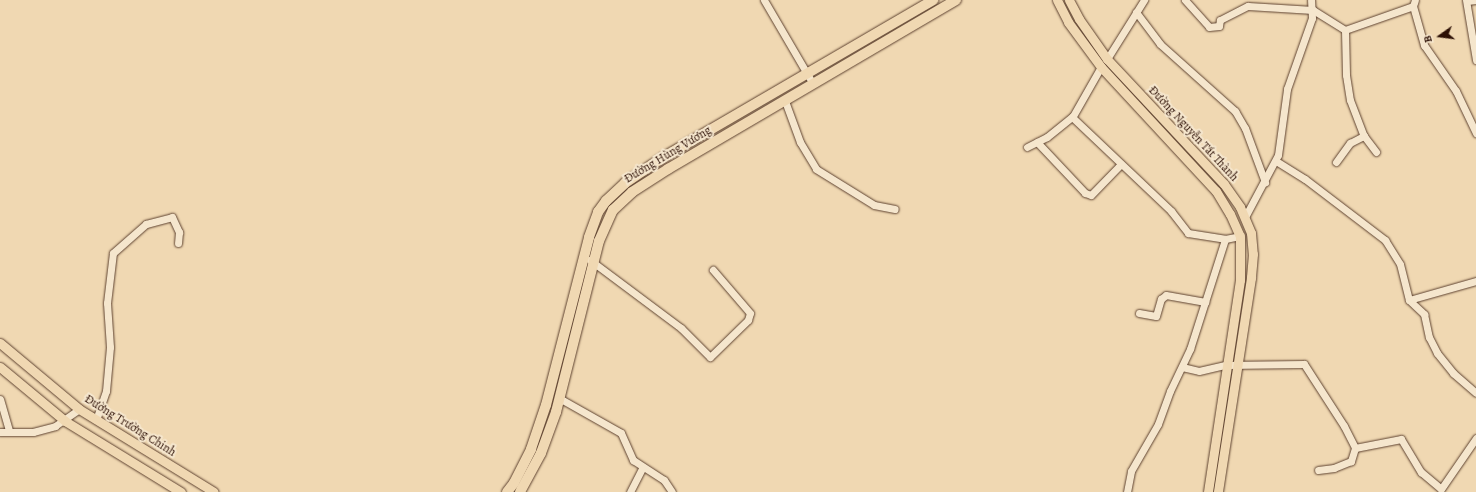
<!DOCTYPE html>
<html>
<head>
<meta charset="utf-8">
<style>
	body { margin:0 }
	#map { position:relative; width:1476px; height:492px; overflow:hidden; background:#f0d8b2; font-family:Alegreya,serif }
	div>[style] { position:absolute }
	.roads { filter:drop-shadow(0 0 1px #5e4230) drop-shadow(0 0 1px #5e4230) }
	.minor>* { height:7px; margin:-3.5px; padding:0 3.5px; transform-origin:3.5px; border-radius:3.5px; background:#f5e6cd }
	.major>* { height:9px; margin:-4.5px; padding:0 4.5px; transform-origin:4.5px; border-radius:4.5px; background:#f0d8b2 }
	.highway>* { height:10px; margin:-5px; padding:0 5px; transform-origin:5px; border-radius:5px; background:#f0d8b2 }
	span { translate:-50% -50%; white-space:nowrap; text-align:center; line-height:1.15; -webkit-text-stroke:4px #f5e6cd; paint-order:stroke }
	.street-label { font-size:12px; color:#2d1005 }
	.north { position:absolute; left:1420px; top:16px; width:40px; height:40px; -webkit-text-stroke:3px #f5e6cd; paint-order:stroke; rotate:256deg; font-size:11px; font-weight:700; line-height:16px; text-align:center; color:#2d1005 }
	.north::after { content:''; display:block; margin:auto; width:14px; height:18px; background:#2d1005; clip-path:polygon(50% 0,100% 100%,50% 72%,0 100%) }
</style>
</head>
<body>
<div id="map">
	<div class="roads">
		<div class="minor">
			<i style="left:764px;top:0;width:97px;rotate:59.7deg"></i>
			<i style="left:1185px;top:0;width:36px;rotate:48deg"></i>
			<i style="left:1209px;top:27px;width:10px;rotate:-6deg"></i>
			<i style="left:1219px;top:26px;width:6px;rotate:-81deg"></i>
			<i style="left:1220px;top:20px;width:31px;rotate:-27deg"></i>
			<i style="left:1248px;top:6px;width:65px;rotate:3.5deg"></i>
			<i style="left:1313px;top:10px;width:38px;rotate:32deg"></i>
			<i style="left:1345px;top:30px;width:72px;rotate:-19.4deg"></i>
			<i style="left:1413px;top:6px;width:6px;rotate:-72deg"></i>
			<i style="left:1466px;top:0;width:61px;rotate:80.5deg"></i>
			<i style="left:1467px;top:1px;width:9px;rotate:-6deg"></i>
			<i style="left:1413px;top:6px;width:41px;rotate:74.2deg"></i>
			<i style="left:1424px;top:45px;width:56px;rotate:55.2deg"></i>
			<i style="left:1456px;top:91px;width:47px;rotate:64.5deg"></i>
			<i style="left:1136px;top:12px;width:40px;rotate:53deg"></i>
			<i style="left:1160px;top:44px;width:101px;rotate:41.8deg"></i>
			<i style="left:1235px;top:111px;width:20px;rotate:60deg"></i>
			<i style="left:1245px;top:128px;width:58px;rotate:69.7deg"></i>
			<i style="left:1345px;top:30px;width:45px;rotate:88.7deg"></i>
			<i style="left:1346px;top:75px;width:25px;rotate:81deg"></i>
			<i style="left:1350px;top:100px;width:39px;rotate:69deg"></i>
			<i style="left:1364px;top:136px;width:20px;rotate:53deg"></i>
			<i style="left:1107px;top:59px;width:70px;rotate:-57.9deg"></i>
			<i style="left:785px;top:101px;width:44px;rotate:69.9deg"></i>
			<i style="left:800px;top:142px;width:31px;rotate:59deg"></i>
			<i style="left:816px;top:169px;width:68px;rotate:31.8deg"></i>
			<i style="left:874px;top:205px;width:21px;rotate:11deg"></i>
			<i style="left:1072px;top:117px;width:137px;rotate:43.5deg"></i>
			<i style="left:1171px;top:211px;width:28px;rotate:52deg"></i>
			<i style="left:1188px;top:233px;width:37px;rotate:9deg"></i>
			<i style="left:1225px;top:239px;width:15px;rotate:-11deg"></i>
			<i style="left:1037px;top:142px;width:70px;rotate:46.7deg"></i>
			<i style="left:1085px;top:193px;width:6px;rotate:18deg"></i>
			<i style="left:1091px;top:195px;width:43px;rotate:-45.9deg"></i>
			<i style="left:1027px;top:147px;width:22px;rotate:-27deg"></i>
			<i style="left:1047px;top:137px;width:33px;rotate:-39deg"></i>
			<i style="left:1073px;top:116px;width:56px;rotate:-60.3deg"></i>
			<i style="left:1276px;top:161px;width:34px;rotate:32deg"></i>
			<i style="left:1305px;top:179px;width:101px;rotate:37.3deg"></i>
			<i style="left:1385px;top:240px;width:28px;rotate:58deg"></i>
			<i style="left:1400px;top:264px;width:37px;rotate:76deg"></i>
			<i style="left:1409px;top:300px;width:21px;rotate:43deg"></i>
			<i style="left:1424px;top:314px;width:24px;rotate:78deg"></i>
			<i style="left:1429px;top:337px;width:18px;rotate:63deg"></i>
			<i style="left:1437px;top:353px;width:26px;rotate:51deg"></i>
			<i style="left:1453px;top:373px;width:30px;rotate:41deg"></i>
			<i style="left:1336px;top:162px;width:24px;rotate:-54deg"></i>
			<i style="left:1350px;top:143px;width:16px;rotate:-27deg"></i>
			<i style="left:1245px;top:217px;width:70px;rotate:-62deg"></i>
			<i style="left:1278px;top:155px;width:67px;rotate:-82.2deg"></i>
			<i style="left:1287px;top:89px;width:75px;rotate:-70.6deg"></i>
			<i style="left:1312px;top:18px;width:18px;rotate:-93deg"></i>
			<i style="left:590px;top:260px;width:114px;rotate:36.8deg"></i>
			<i style="left:681px;top:328px;width:41px;rotate:45deg"></i>
			<i style="left:710px;top:357px;width:53px;rotate:-44.2deg"></i>
			<i style="left:748px;top:320px;width:7px;rotate:-74deg"></i>
			<i style="left:750px;top:313px;width:57px;rotate:-130.7deg"></i>
			<i style="left:1409px;top:300px;width:70px;rotate:-15.8deg"></i>
			<i style="left:1139px;top:313px;width:17px;rotate:10deg"></i>
			<i style="left:1156px;top:316px;width:18px;rotate:-74deg"></i>
			<i style="left:1161px;top:299px;width:6px;rotate:-39deg"></i>
			<i style="left:1166px;top:295px;width:40px;rotate:10deg"></i>
			<i style="left:1182px;top:367px;width:17px;rotate:13deg"></i>
			<i style="left:1199px;top:371px;width:28px;rotate:-13deg"></i>
			<i style="left:1226px;top:365px;width:78px;rotate:-0.7deg"></i>
			<i style="left:1304px;top:364px;width:74px;rotate:57.2deg"></i>
			<i style="left:1344px;top:426px;width:25px;rotate:63deg"></i>
			<i style="left:1355px;top:448px;width:14px;rotate:107deg"></i>
			<i style="left:1351px;top:461px;width:18px;rotate:158deg"></i>
			<i style="left:1334px;top:468px;width:16px;rotate:173deg"></i>
			<i style="left:559px;top:398px;width:71px;rotate:29.4deg"></i>
			<i style="left:621px;top:433px;width:30px;rotate:66deg"></i>
			<i style="left:633px;top:460px;width:37px;rotate:33deg"></i>
			<i style="left:664px;top:480px;width:14px;rotate:56deg"></i>
			<i style="left:0;top:399px;width:33px;rotate:74deg"></i>
			<i style="left:96px;top:420px;width:31px;rotate:-71deg"></i>
			<i style="left:106px;top:391px;width:44px;rotate:-84.8deg"></i>
			<i style="left:110px;top:347px;width:44px;rotate:-93.9deg"></i>
			<i style="left:107px;top:303px;width:50px;rotate:-83.2deg"></i>
			<i style="left:113px;top:253px;width:44px;rotate:-41.3deg"></i>
			<i style="left:146px;top:224px;width:27px;rotate:-15deg"></i>
			<i style="left:172px;top:217px;width:17px;rotate:65deg"></i>
			<i style="left:179px;top:232px;width:11px;rotate:95deg"></i>
			<i style="left:0;top:432px;width:33px"></i>
			<i style="left:33px;top:432px;width:23px;rotate:-15deg"></i>
			<i style="left:55px;top:426px;width:29px;rotate:-35deg"></i>
			<i style="left:1355px;top:448px;width:47px;rotate:-11.1deg"></i>
			<i style="left:1401px;top:439px;width:39px;rotate:59deg"></i>
			<i style="left:1421px;top:472px;width:26px;rotate:40deg"></i>
			<i style="left:1441px;top:489px;width:62px;rotate:-55.5deg"></i>
			<i style="left:630px;top:492px;width:28px;rotate:-63deg"></i>
			<i style="left:1127px;top:492px;width:21px;rotate:-79deg"></i>
			<i style="left:1131px;top:471px;width:54px;rotate:-60.1deg"></i>
			<i style="left:1158px;top:424px;width:35px;rotate:-70deg"></i>
			<i style="left:1170px;top:391px;width:47px;rotate:-64.5deg"></i>
			<i style="left:1190px;top:349px;width:115px;rotate:-72.3deg"></i>
		</div>
		<div class="major">
			<i style="left:1057px;top:0;width:25px;rotate:63deg"></i>
			<i style="left:1068px;top:22px;width:56px;rotate:53.7deg"></i>
			<i style="left:1101px;top:67px;width:169px;rotate:47.2deg"></i>
			<i style="left:1216px;top:191px;width:27px;rotate:59deg"></i>
			<i style="left:1230px;top:214px;width:24px;rotate:66deg"></i>
			<i style="left:1240px;top:236px;width:44px;rotate:90deg"></i>
			<i style="left:1240px;top:280px;width:214px;rotate:98.6deg"></i>
			<i style="left:1069px;top:0;width:21px;rotate:62deg"></i>
			<i style="left:1079px;top:19px;width:49px;rotate:55deg"></i>
			<i style="left:1107px;top:59px;width:171px;rotate:46.9deg"></i>
			<i style="left:1224px;top:184px;width:28px;rotate:55deg"></i>
			<i style="left:1240px;top:207px;width:28px;rotate:67deg"></i>
			<i style="left:1251px;top:233px;width:21px;rotate:85deg"></i>
			<i style="left:1253px;top:254px;width:24px;rotate:95deg"></i>
			<i style="left:1251px;top:278px;width:217px;rotate:98.8deg"></i>
			<i style="left:0;top:343px;width:103px;rotate:39.9deg"></i>
			<i style="left:79px;top:409px;width:158px;rotate:31.6deg"></i>
			<i style="left:0;top:367px;width:85px;rotate:39.7deg"></i>
			<i style="left:65px;top:421px;width:136px;rotate:31.5deg"></i>
		</div>
		<div class="highway">
			<i style="left:507px;top:492px;width:11px;rotate:-52deg"></i>
			<i style="left:514px;top:483px;width:38px;rotate:-63deg"></i>
			<i style="left:531px;top:449px;width:46px;rotate:-71.2deg"></i>
			<i style="left:546px;top:405px;width:173px;rotate:-75.6deg"></i>
			<i style="left:589px;top:237px;width:27px;rotate:-70deg"></i>
			<i style="left:598px;top:212px;width:14px;rotate:-54deg"></i>
			<i style="left:606px;top:201px;width:26px;rotate:-43deg"></i>
			<i style="left:625px;top:183px;width:45px;rotate:-34deg"></i>
			<i style="left:662px;top:158px;width:314px;rotate:-30.2deg"></i>
			<i style="left:520px;top:492px;width:44px;rotate:-61.7deg"></i>
			<i style="left:541px;top:453px;width:44px;rotate:-69.9deg"></i>
			<i style="left:556px;top:412px;width:176px;rotate:-75.9deg"></i>
			<i style="left:599px;top:241px;width:34px;rotate:-66deg"></i>
			<i style="left:613px;top:210px;width:26px;rotate:-43deg"></i>
			<i style="left:632px;top:192px;width:43px;rotate:-32.6deg"></i>
			<i style="left:668px;top:169px;width:334px;rotate:-30.4deg"></i>
		</div>
	</div>
	<div class="street-label">
		<span style="left:1193px;top:134px;rotate:47deg">Đường Nguyễn Tất Thành</span>
		<span style="left:668px;top:155px;rotate:-31deg">Đường Hùng Vương</span>
		<span style="left:130px;top:426px;rotate:32deg">Đường Trường Chinh</span>
	</div>
	<div class="north">B</div>
</div>
</body>
</html>
